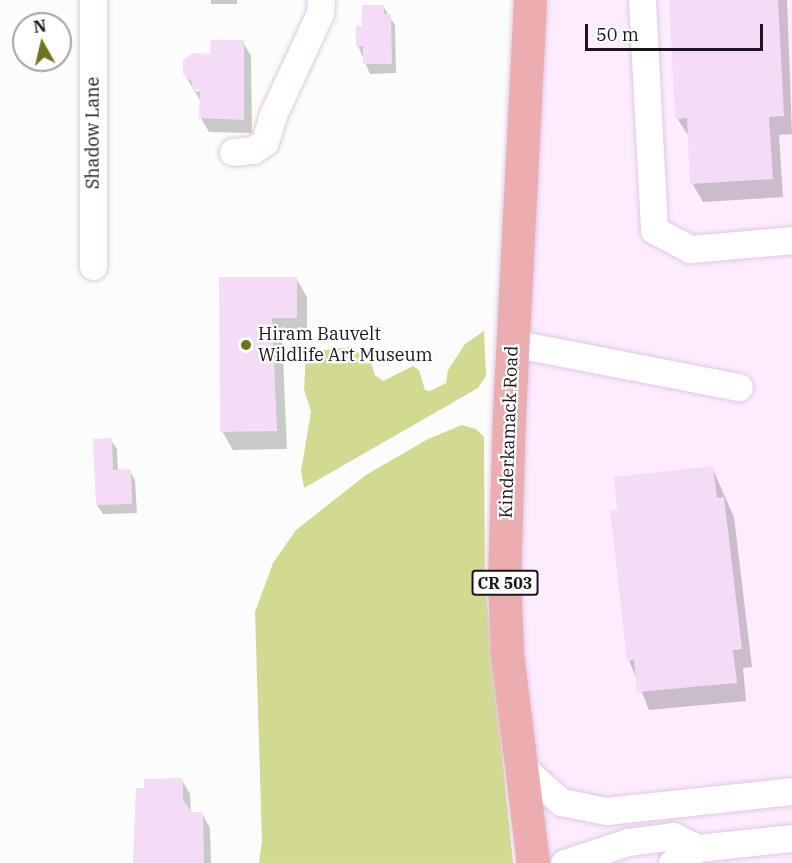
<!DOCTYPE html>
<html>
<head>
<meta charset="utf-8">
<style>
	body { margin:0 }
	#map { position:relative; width:792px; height:863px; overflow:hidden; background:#fcfcfc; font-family:"IBM Plex Serif",serif }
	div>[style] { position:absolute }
	.built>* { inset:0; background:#fdebfe }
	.green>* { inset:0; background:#d2da91 }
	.shadow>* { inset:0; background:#0003; transform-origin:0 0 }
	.building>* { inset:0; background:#f5dcf6 }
	.roads { filter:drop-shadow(0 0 2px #e0c9e3) drop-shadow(0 0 2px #e0c9e3) }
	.minor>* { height:27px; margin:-13.5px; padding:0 13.5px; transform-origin:13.5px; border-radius:13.5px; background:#fff }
	.major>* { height:33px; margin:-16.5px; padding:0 16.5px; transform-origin:16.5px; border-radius:16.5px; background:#ebadb0 }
	.dots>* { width:16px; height:16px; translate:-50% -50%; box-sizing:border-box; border:3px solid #fff; border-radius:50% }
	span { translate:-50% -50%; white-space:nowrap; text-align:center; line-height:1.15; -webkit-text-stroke:4.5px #fff; paint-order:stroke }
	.shield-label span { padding:2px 4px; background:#fff; border:2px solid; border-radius:4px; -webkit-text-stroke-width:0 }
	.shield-label { font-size:16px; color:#1d151e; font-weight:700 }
	.street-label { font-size:18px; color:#1d151e }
	.poi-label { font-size:18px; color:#1d151e }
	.left { translate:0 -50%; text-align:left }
	.north { position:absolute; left:12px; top:12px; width:60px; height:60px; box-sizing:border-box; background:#fff; border:2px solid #a5a1a5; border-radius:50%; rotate:352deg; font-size:16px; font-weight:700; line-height:24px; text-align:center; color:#1d151e }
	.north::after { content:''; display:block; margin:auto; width:21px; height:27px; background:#70751d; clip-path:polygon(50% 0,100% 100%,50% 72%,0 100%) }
	.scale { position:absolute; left:585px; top:24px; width:178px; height:27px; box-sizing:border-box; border:3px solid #1d151e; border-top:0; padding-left:8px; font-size:18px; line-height:21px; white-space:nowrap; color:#1d151e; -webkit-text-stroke:4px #fff; paint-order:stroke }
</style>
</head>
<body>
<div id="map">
	<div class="built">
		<i style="clip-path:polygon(530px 0,792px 0,792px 863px,533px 863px,515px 727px)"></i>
	</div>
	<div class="green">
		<i style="clip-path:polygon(484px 331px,486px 376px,478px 388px,304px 488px,301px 471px,311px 412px,304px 389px,306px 352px,352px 347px,360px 354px,360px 364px,370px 360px,375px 375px,383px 381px,413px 366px,419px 370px,425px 390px,430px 391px,446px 383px,448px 370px,465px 344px)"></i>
		<i style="clip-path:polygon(462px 425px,476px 429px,484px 437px,485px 579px,513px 863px,259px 863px,262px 841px,255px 612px,273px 563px,296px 530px,366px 475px,428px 439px)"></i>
	</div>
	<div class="shadow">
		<i style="left:211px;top:0;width:26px;height:4px"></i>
		<i style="clip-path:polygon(670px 0,787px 0,792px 134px,779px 135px,783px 197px,703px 202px,692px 183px,689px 137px,677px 118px)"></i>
		<i style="clip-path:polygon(383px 6px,395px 25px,396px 73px,370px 74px,358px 46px,363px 27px)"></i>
		<i style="clip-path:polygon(evenodd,243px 42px,251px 56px,252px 133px,209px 132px,201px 118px,201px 102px,184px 73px,243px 42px,195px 88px,207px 92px,195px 91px,195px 88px)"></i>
		<i style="clip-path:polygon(296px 278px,307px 297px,307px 336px,282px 337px,287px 449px,233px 450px,222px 431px,221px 279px)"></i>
		<i style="clip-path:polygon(111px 440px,117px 449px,118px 471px,130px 471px,135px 480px,137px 513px,103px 514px,97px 505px)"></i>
		<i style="clip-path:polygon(712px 467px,734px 517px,752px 667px,743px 668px,746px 701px,649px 710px,629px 660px,619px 511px)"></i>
		<i style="clip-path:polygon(182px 780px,190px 794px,191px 814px,202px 813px,210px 828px,211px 863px,136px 863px)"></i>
	</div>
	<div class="building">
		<i style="clip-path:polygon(669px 0,778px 0,784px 116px,769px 117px,773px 179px,690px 184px,687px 118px,675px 119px)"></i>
		<i style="clip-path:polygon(362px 5px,384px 5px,384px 14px,391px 14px,392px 64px,363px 64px,363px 46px,356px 47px,356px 26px,362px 26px)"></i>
		<i style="clip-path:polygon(211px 40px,244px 40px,244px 120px,199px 118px,200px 90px,192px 89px,192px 82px,183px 74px,183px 60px,193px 53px,210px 54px)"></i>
		<i style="clip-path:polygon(219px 277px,297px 277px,297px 318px,272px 318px,277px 431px,220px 432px)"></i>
		<i style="clip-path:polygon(112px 438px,113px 470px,131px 469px,132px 504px,96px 505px,93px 439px)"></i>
		<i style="clip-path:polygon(713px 466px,717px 498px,724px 497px,742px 649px,733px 650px,737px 683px,637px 692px,634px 660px,627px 661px,610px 510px,617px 510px,614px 477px)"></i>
		<i style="clip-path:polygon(183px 778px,183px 800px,192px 812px,203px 812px,204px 863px,133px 863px,136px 788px,144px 788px,144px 779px)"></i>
	</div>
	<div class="roads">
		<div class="minor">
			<i style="left:93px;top:0;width:266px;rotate:90deg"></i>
			<i style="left:642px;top:0;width:230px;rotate:87deg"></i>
			<i style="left:654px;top:230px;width:41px;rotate:27.8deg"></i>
			<i style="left:690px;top:249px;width:102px;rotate:-5deg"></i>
			<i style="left:233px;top:152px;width:20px;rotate:-6deg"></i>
			<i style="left:253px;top:150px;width:14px;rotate:-34deg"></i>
			<i style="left:265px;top:142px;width:26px;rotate:-74deg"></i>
			<i style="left:272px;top:117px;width:115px;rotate:-65.2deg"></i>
			<i style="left:320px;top:13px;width:13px;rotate:-86deg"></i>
			<i style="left:512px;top:343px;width:231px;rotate:11deg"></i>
			<i style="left:522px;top:767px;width:52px;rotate:41.9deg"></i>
			<i style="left:561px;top:802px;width:46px;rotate:11.3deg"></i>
			<i style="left:606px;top:811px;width:187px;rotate:-6.1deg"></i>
			<i style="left:564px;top:863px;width:67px;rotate:-18.2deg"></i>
			<i style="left:628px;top:842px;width:45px;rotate:-7.6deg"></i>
			<i style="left:673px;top:836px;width:28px;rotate:26deg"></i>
			<i style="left:672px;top:863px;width:30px;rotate:-30deg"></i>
			<i style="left:698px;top:848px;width:95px;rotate:-6.1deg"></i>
		</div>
		<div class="major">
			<i style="left:530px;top:0;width:414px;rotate:92.9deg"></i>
			<i style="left:509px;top:413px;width:168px;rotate:91.7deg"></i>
			<i style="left:504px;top:581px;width:73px;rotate:87.6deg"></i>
			<i style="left:507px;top:654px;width:211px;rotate:82.9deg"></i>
		</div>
	</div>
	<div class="dots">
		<i style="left:246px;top:345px;background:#70751d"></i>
	</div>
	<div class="shield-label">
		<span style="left:505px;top:583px">CR 503</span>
	</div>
	<div class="street-label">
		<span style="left:93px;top:133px;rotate:-90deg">Shadow Lane</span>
		<span style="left:509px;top:432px;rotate:-88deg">Kinderkamack Road</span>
	</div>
	<div class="poi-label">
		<span class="left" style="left:258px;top:345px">Hiram Bauvelt<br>Wildlife Art Museum</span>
	</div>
	<div class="north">N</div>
	<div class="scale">50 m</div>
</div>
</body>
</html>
